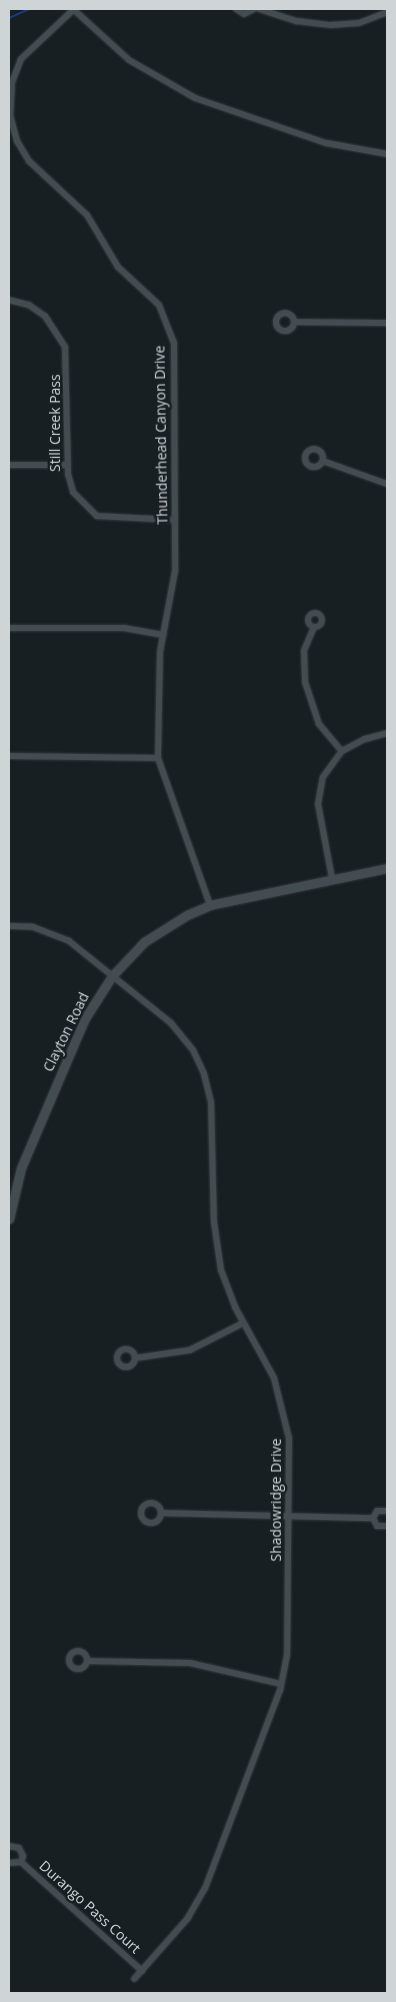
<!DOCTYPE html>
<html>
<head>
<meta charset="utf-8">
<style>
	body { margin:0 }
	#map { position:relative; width:396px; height:2002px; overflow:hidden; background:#171f23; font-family:"Open Sans",sans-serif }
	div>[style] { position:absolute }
	.stream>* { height:2px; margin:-1px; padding:0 1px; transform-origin:1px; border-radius:1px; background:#1c3980 }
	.roads { filter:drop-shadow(0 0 1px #353a3d) drop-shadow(0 0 1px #353a3d) }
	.street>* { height:6px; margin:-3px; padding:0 3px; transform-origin:3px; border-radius:3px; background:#434c50 }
	.street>.ring { margin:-3px; padding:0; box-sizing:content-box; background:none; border:6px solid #434c50; border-radius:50% }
	.secondary>* { height:9px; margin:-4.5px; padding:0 4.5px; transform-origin:4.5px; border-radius:4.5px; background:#434c50 }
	span { translate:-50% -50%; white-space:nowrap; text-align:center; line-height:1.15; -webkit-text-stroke:5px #171f23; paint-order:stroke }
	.street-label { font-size:14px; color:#cfd4d7 }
	.frame { position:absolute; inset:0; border:10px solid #cfd4d7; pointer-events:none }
</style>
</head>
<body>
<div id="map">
	<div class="stream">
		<i style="left:9px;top:18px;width:22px;rotate:-24deg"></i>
	</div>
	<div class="roads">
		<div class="street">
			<i style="left:73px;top:9px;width:76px;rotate:42.3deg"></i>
			<i style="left:129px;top:60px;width:76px;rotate:29.9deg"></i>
			<i style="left:195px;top:98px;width:139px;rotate:19deg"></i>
			<i style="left:326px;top:143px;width:62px;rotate:10.2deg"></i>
			<i style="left:74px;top:9px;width:73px;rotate:136.7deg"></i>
			<i style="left:21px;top:59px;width:25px;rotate:111deg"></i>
			<i style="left:12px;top:82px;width:33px;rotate:93deg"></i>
			<i style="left:10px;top:115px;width:27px;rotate:75deg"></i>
			<i style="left:17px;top:141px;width:23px;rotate:59deg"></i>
			<i style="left:29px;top:161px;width:79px;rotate:43deg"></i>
			<i style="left:87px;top:215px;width:61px;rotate:59.2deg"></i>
			<i style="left:118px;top:267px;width:56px;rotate:42.8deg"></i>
			<i style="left:159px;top:305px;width:41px;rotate:68.5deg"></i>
			<i style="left:174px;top:343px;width:228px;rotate:89.7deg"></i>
			<i style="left:175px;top:571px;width:82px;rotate:100.5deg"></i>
			<i style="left:160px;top:652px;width:106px;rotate:91.1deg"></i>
			<i style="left:158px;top:758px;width:156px;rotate:70.5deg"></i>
			<i style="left:236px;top:9px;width:9px;rotate:32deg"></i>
			<i style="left:244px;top:14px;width:11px;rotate:-27deg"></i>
			<i style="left:259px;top:9px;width:40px;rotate:18deg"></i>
			<i style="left:297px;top:21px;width:34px;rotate:7deg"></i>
			<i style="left:331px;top:25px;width:28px;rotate:-4deg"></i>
			<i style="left:359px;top:23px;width:30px;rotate:-21deg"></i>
			<i style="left:9px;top:300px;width:21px;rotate:14deg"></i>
			<i style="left:29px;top:305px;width:19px;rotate:35deg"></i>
			<i style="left:45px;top:316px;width:37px;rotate:57deg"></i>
			<i style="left:65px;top:347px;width:127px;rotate:88.6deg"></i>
			<i style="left:68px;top:474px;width:19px;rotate:74deg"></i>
			<i style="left:73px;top:492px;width:34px;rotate:45deg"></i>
			<i style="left:97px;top:516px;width:78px;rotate:2.9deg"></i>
			<i class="ring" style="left:276px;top:313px;width:12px;height:12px"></i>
			<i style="left:294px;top:322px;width:93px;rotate:0.6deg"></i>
			<i class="ring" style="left:305px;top:449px;width:12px;height:12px"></i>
			<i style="left:323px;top:461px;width:68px;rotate:19.8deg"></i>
			<i style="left:9px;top:465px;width:58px"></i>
			<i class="ring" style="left:308px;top:613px;width:8px;height:8px"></i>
			<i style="left:314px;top:627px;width:26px;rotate:113deg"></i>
			<i style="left:304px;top:651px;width:31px;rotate:88deg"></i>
			<i style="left:305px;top:682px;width:44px;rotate:71.6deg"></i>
			<i style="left:319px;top:724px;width:35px;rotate:50deg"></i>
			<i style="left:9px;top:628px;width:115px"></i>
			<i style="left:124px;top:628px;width:40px;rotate:10deg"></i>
			<i style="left:9px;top:756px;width:149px;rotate:0.8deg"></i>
			<i style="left:332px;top:878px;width:75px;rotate:-100.7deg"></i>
			<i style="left:318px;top:804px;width:27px;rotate:-80deg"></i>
			<i style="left:323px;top:777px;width:32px;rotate:-54deg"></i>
			<i style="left:342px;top:751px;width:26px;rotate:-28deg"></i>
			<i style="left:365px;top:739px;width:23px;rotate:-15deg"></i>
			<i style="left:9px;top:926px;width:24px;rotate:2deg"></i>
			<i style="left:33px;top:927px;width:39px;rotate:21deg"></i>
			<i style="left:69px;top:941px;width:131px;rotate:38.8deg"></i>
			<i style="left:171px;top:1023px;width:35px;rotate:51deg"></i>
			<i style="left:193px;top:1050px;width:26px;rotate:65deg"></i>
			<i style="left:204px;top:1074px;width:29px;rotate:76deg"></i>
			<i style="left:211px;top:1102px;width:120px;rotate:88.6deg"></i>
			<i style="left:214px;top:1222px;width:49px;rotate:81.7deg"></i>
			<i style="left:221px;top:1270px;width:40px;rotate:69deg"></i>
			<i style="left:235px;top:1307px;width:81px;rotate:61.2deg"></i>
			<i style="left:274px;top:1378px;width:62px;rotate:76deg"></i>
			<i style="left:289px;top:1438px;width:217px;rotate:90.5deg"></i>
			<i style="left:287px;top:1655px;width:36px;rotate:101deg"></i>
			<i style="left:280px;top:1690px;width:212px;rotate:110.7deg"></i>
			<i style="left:205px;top:1888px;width:34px;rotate:120deg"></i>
			<i style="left:188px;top:1918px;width:81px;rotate:131.5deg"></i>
			<i class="ring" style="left:117px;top:1349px;width:12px;height:12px"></i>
			<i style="left:136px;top:1358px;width:55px;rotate:-8.4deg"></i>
			<i style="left:190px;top:1350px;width:59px;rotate:-27deg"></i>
			<i class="ring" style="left:141px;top:1503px;width:14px;height:14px"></i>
			<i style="left:387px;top:1511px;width:10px;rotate:180deg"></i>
			<i style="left:377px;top:1511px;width:8px;rotate:120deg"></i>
			<i style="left:373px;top:1518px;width:9px;rotate:63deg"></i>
			<i style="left:377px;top:1526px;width:10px"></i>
			<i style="left:161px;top:1513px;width:212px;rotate:1.4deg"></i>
			<i class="ring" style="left:69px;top:1651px;width:12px;height:12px"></i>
			<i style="left:88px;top:1661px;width:102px;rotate:1.1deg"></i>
			<i style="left:190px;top:1663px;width:93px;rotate:13deg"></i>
			<i style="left:9px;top:1846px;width:10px;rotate:11deg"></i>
			<i style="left:19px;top:1848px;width:9px;rotate:63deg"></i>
			<i style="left:23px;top:1856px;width:6px;rotate:108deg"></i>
			<i style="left:21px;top:1862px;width:12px;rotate:175deg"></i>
			<i style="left:21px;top:1862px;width:163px;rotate:42deg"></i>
		</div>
		<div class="secondary">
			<i style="left:9px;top:1219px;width:52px;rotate:-76.8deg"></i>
			<i style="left:21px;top:1168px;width:161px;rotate:-66.9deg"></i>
			<i style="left:84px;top:1020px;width:52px;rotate:-57.5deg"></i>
			<i style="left:112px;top:976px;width:47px;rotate:-46.7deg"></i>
			<i style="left:144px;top:942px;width:51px;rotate:-32.1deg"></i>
			<i style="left:187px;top:915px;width:25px;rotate:-23deg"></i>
			<i style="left:210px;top:905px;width:181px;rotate:-11.8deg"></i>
		</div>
	</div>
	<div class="street-label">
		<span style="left:55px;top:423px;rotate:-90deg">Still Creek Pass</span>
		<span style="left:161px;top:435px;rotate:-91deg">Thunderhead Canyon Drive</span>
		<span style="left:66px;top:1032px;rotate:-64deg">Clayton Road</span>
		<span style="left:276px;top:1500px;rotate:-90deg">Shadowridge Drive</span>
		<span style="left:90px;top:1907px;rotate:42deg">Durango Pass Court</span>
	</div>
	<div class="frame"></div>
</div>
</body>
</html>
